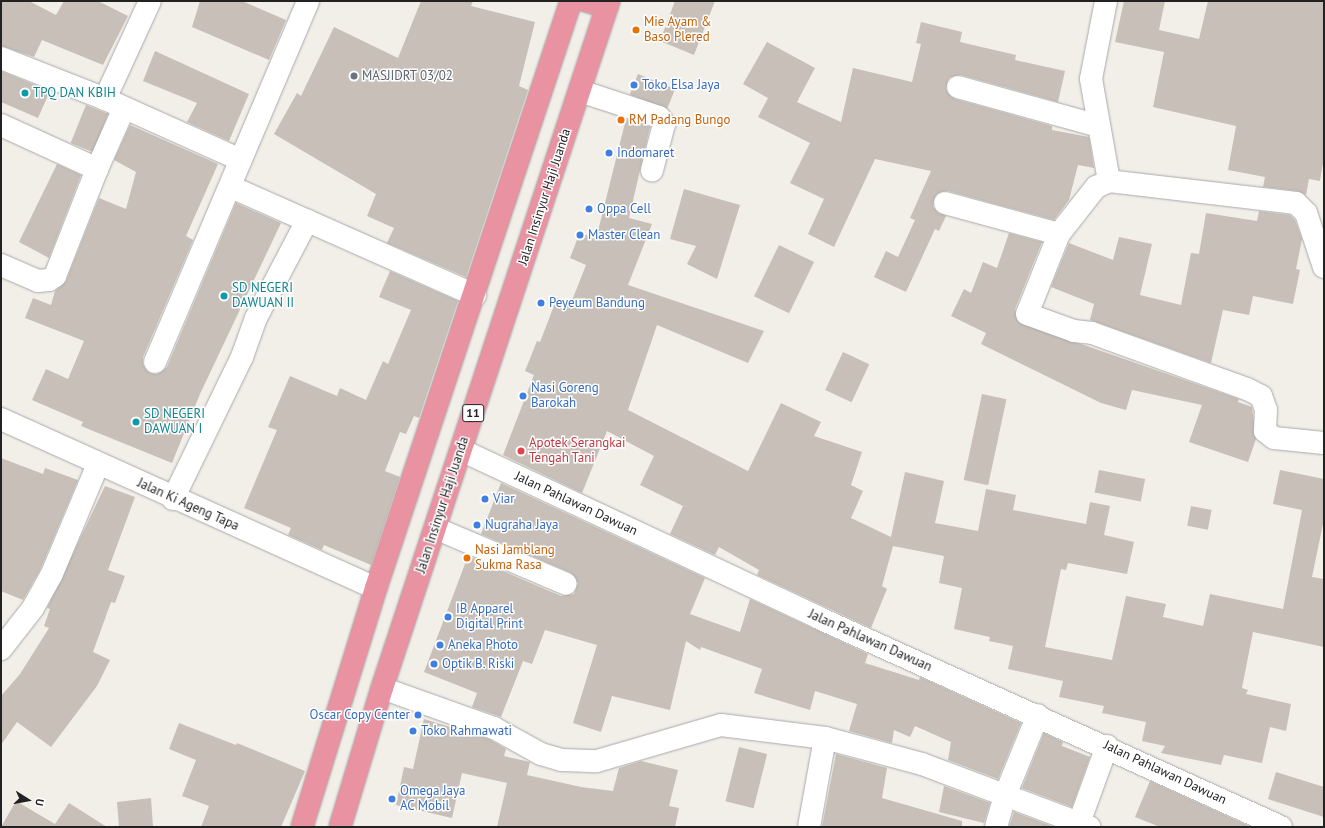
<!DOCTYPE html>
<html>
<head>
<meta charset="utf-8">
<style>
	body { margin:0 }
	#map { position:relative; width:1325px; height:828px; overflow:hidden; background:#f2efe9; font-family:"PT Sans",sans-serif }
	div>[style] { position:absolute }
	.building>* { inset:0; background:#c7bfb8; transform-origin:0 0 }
	.roads { filter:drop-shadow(0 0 1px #a9a9a9) drop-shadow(0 0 1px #a9a9a9) }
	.minor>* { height:22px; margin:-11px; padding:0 11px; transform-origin:11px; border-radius:11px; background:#fff }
	.highway>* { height:22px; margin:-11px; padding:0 11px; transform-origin:11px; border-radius:11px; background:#e892a2 }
	.dots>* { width:11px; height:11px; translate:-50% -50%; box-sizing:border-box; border:2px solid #fff; border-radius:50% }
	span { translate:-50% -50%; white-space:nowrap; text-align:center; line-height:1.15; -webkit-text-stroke:3px #fff; paint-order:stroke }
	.shield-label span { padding:1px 3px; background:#fff; border:1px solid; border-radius:3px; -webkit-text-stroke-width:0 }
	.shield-label { font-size:12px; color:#222; font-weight:700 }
	.food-label { font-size:13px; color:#c56008 }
	.left { translate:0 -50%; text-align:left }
	.worship-label { font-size:13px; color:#5b616d }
	.shop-label { font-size:13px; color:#366cbe }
	.right { translate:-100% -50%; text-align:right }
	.culture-label { font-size:13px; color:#0d838f }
	.street-label { font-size:13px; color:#222 }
	.health-label { font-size:13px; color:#be3a42 }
	.frame { position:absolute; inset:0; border:2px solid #222; pointer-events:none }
	.north { position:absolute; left:8px; top:780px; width:40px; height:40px; -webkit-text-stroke:3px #fff; paint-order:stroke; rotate:101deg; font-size:11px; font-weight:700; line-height:16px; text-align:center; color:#222 }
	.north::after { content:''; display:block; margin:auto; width:14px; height:18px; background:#222; clip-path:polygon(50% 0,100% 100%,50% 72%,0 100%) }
</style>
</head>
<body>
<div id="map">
	<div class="building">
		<i style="clip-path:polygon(1px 1px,29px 1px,56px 15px,64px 1px,98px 1px,128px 16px,103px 65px,42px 40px,34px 57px,1px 46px)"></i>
		<i style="clip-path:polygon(200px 1px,242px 1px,286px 20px,269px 60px,192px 27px)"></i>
		<i style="clip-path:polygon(421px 1px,473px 1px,471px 6px,535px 22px,519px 86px,528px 90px,466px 277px,387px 243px,394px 228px,367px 216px,376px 194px,274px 134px,297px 93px,301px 96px,334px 27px,398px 58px)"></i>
		<i style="clip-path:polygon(675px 1px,715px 1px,694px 55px,660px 41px)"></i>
		<i style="clip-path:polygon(1124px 1px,1165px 1px,1159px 30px,1199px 39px,1208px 1px,1324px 1px,1324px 157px,1320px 181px,1309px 179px,1306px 195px,1297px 191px,1263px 187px,1265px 177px,1228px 170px,1236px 126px,1153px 107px,1164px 52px,1115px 42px)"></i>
		<i style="clip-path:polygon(921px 22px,962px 32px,960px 42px,1016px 55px,1015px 60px,1065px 71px,1058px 102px,961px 75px,949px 78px,946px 90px,955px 99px,1052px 126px,1052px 130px,1089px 137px,1094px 168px,1078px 165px,1069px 200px,1054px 220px,948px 191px,937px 194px,933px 207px,946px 216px,939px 231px,935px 229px,906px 292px,874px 277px,886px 251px,898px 257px,915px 220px,910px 218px,931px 171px,875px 159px,834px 247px,808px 234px,824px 199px,790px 183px,810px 143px,758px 117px,768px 98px,743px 84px,767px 42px,815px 68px,797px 102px,841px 122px,853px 68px,912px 82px,921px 44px,916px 43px)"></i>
		<i style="clip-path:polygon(155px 51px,249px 94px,229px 141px,187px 122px,197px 103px,143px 81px)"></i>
		<i style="clip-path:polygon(1px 71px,50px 91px,38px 118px,1px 102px)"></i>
		<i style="left:638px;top:74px;width:40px;height:22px;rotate:22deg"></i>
		<i style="left:86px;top:105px;width:24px;height:41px;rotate:22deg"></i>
		<i style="clip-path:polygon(626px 119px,650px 127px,629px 218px,652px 224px,628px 285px,764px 331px,748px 363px,657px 325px,628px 410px,748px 471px,781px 403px,821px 422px,814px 436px,862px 452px,851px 485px,863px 491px,851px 518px,891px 537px,905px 472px,944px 481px,935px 523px,978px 531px,986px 489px,1016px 495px,1013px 510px,1086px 524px,1090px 502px,1110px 506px,1104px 535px,1134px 542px,1127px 574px,1068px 563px,1066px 570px,1061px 569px,1045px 647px,1112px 660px,1126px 596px,1166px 604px,1163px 617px,1203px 626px,1210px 594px,1283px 609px,1302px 510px,1273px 504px,1280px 470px,1324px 479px,1324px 519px,1312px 577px,1324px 579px,1324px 647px,1253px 632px,1242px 688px,1248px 690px,1246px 694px,1291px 704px,1286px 731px,1270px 727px,1262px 763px,1224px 755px,1221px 765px,1161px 753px,1165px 746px,1142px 741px,1146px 722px,1102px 713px,1104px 706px,1059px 697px,1063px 681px,1008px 669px,1013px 646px,989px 641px,990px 637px,954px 629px,962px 588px,939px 583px,944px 556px,893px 546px,882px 586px,887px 589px,871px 628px,757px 575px,759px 570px,719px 547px,715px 555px,670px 534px,683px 506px,640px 485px,654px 456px,607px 431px,582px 493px,503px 455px,534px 375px,525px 371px,537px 341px,540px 342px,557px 298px,571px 303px,586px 265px,570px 258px,580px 232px,596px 239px)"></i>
		<i style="clip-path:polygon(130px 125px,218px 164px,186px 236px,193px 240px,143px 357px,143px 364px,150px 373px,157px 374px,167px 367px,236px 203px,281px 223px,200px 394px,172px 463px,81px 426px,83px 422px,32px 400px,46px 369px,68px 379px,84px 341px,25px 318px,33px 298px,51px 305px,55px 291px,66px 281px,99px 198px,126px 209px,136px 172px,114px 160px)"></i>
		<i style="clip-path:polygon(57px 164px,81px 175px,49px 258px,19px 242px)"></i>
		<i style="clip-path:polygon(684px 189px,740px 205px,717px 279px,687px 264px,696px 246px,670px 239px)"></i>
		<i style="clip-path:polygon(1259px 211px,1290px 215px,1295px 220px,1302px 239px,1296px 269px,1300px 270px,1293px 304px,1253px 296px,1249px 315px,1223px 310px,1211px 363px,1090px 320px,1094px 304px,1051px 287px,1069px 243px,1113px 260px,1119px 237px,1152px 244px,1140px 295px,1181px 305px,1191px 253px,1199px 254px,1206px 213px,1257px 221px)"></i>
		<i style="clip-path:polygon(1009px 233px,1042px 242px,1015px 309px,1018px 322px,1239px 399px,1238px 402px,1252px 407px,1256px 439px,1248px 462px,1189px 442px,1202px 405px,1132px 390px,1126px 410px,1101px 403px,981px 344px,986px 333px,951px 316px,964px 289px,971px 293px,983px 262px,997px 268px)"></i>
		<i style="left:779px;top:245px;width:39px;height:57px;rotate:26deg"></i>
		<i style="clip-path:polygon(390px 271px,458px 301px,419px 418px,414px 416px,406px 434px,400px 432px,385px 471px,400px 477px,371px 565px,324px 545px,322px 550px,288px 535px,291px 528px,244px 508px,277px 430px,268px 427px,290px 376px,337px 396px,340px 388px,366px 400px,383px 361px,388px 364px,411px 310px,379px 297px)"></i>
		<i style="left:843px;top:352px;width:29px;height:42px;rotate:25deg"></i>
		<i style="left:982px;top:394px;width:25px;height:88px;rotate:12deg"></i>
		<i style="clip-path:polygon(1px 458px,43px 474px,45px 468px,78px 480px,40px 570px,23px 600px,1px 591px)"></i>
		<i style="left:1099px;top:470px;width:47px;height:23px;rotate:11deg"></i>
		<i style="clip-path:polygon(501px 483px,705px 578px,690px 614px,740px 632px,750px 599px,868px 654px,865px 663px,919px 680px,920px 677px,1021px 723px,998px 779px,948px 760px,951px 742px,915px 726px,910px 737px,894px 730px,892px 743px,849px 731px,857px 704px,815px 691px,810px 710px,754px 693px,762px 669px,701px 647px,700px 650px,686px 641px,670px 710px,612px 696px,601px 732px,573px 723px,597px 645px,545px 630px,532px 664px,523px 661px,501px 717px,472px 707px,477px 693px,424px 672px,468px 556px,561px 596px,574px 594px,578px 583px,571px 573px,481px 534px)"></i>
		<i style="clip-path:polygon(105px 486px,135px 497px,108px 570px,125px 576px,115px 603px,111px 602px,93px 652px,110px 660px,97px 686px,51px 747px,17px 722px,1px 745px,1px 696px,20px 674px,49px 628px,44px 626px,50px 609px,47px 608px)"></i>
		<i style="left:1191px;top:506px;width:21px;height:20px;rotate:11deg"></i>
		<i style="clip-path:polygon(424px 719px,489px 739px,506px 749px,504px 756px,530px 762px,527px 775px,581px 787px,613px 791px,619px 768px,641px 761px,678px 770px,669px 806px,679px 808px,675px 827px,497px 827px,507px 783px,462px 773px,452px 818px,396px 805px,404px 767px,413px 769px)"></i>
		<i style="clip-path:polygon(179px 723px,236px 745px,237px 743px,305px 771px,281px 827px,201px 827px,209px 806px,182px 796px,196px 760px,169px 749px)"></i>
		<i style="clip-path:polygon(1044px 733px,1063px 742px,1062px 746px,1090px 757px,1072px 807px,1022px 788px)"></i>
		<i style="left:739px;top:747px;width:29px;height:56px;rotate:14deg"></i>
		<i style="clip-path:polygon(836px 754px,887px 768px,882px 798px,962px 821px,962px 827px,822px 827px)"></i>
		<i style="clip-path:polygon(1276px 772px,1324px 787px,1324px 817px,1268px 799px)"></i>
		<i style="clip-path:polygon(1150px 781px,1251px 827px,1160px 827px,1135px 817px)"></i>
		<i style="clip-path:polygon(944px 786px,990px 803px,984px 823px,939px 812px)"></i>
		<i style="clip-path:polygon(151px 798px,153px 827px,119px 827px,117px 802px)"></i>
		<i style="clip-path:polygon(16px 801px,55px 824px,69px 803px,107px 827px,1px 827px)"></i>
		<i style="clip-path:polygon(1014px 812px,1054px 827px,1009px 827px)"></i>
	</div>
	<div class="roads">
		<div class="minor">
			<i style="left:150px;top:1px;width:108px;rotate:114.7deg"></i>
			<i style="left:105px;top:99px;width:149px;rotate:24.2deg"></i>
			<i style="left:1106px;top:1px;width:79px;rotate:100.9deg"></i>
			<i style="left:1091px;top:79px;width:104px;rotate:80deg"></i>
			<i style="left:1px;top:58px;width:112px;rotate:21.5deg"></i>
			<i style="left:958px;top:87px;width:146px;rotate:15.5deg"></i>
			<i style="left:580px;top:91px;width:83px;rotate:18.2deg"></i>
			<i style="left:659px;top:117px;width:9px;rotate:54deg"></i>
			<i style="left:664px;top:124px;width:48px;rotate:104.6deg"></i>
			<i style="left:1px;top:125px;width:106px;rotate:24.6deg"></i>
			<i style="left:97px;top:169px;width:115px;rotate:111.4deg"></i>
			<i style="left:55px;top:276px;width:7px;rotate:146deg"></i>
			<i style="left:49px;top:280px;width:11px;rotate:175deg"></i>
			<i style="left:38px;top:281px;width:40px;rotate:-156.6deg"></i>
			<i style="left:97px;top:169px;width:67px;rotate:-66.1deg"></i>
			<i style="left:231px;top:187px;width:267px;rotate:23.9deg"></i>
			<i style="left:945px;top:203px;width:118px;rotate:15.2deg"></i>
			<i style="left:1324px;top:267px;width:57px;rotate:-108.4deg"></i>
			<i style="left:1306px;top:213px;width:14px;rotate:-135deg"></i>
			<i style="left:1296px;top:203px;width:188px;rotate:-173.3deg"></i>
			<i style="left:1109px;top:181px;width:14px;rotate:155deg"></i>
			<i style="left:1096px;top:187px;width:60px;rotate:128.2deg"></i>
			<i style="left:1059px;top:234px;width:86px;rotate:111.8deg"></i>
			<i style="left:1027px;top:314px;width:50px;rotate:19.9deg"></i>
			<i style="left:1074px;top:331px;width:18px;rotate:6deg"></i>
			<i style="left:1092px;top:333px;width:165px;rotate:19.9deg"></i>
			<i style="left:1247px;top:389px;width:16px;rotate:27deg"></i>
			<i style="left:1261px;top:396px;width:15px;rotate:70deg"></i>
			<i style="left:1266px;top:410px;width:21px;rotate:93deg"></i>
			<i style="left:1265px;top:431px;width:11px;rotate:38deg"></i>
			<i style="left:1274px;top:438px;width:50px;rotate:5.7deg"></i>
			<i style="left:155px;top:362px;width:392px;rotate:-67deg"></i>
			<i style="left:1px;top:419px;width:411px;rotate:24.3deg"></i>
			<i style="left:461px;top:450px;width:395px;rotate:25.1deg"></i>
			<i style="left:819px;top:618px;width:507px;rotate:24.34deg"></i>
			<i style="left:173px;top:499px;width:158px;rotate:-64.1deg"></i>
			<i style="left:242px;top:357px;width:41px;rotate:-70.3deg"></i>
			<i style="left:256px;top:318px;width:110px;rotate:-62.3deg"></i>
			<i style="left:435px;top:528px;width:142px;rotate:23.1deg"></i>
			<i style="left:1px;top:649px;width:52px;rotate:-52deg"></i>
			<i style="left:33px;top:608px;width:37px;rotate:-61deg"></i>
			<i style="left:51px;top:576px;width:121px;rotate:-67.2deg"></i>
			<i style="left:382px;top:688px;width:119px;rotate:19.7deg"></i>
			<i style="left:494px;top:728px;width:54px;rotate:29deg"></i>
			<i style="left:541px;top:754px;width:22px;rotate:16deg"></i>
			<i style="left:562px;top:760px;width:35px;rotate:2deg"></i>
			<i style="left:597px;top:761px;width:129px;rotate:-16.2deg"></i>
			<i style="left:721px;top:725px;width:105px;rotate:7.1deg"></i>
			<i style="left:825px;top:738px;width:100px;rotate:15deg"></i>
			<i style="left:922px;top:764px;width:179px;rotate:20.6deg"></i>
			<i style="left:1079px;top:823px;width:82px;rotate:-70deg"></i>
			<i style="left:809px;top:827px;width:90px;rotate:-79.8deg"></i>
			<i style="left:996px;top:827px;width:35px;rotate:-74deg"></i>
			<i style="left:1006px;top:793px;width:84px;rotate:-67.7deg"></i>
		</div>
		<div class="highway">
			<i style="left:586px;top:1px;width:22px;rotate:16deg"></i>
			<i style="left:302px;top:827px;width:250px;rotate:-72.8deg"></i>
			<i style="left:376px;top:588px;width:619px;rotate:-71.62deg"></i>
			<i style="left:340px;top:827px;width:145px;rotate:-73.2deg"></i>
			<i style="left:382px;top:688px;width:724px;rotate:-71.72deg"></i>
		</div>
	</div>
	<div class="dots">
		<i style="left:636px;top:30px;background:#e8710a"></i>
		<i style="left:354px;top:76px;background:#6b7280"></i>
		<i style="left:634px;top:85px;background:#3f7fe0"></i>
		<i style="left:25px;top:93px;background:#0f9aa8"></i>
		<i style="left:621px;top:120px;background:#e8710a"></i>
		<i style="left:609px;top:153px;background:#3f7fe0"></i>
		<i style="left:589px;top:209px;background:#3f7fe0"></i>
		<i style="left:580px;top:235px;background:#3f7fe0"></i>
		<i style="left:224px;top:296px;background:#0f9aa8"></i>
		<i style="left:541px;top:303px;background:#3f7fe0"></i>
		<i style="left:523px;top:396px;background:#3f7fe0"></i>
		<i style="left:136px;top:422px;background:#0f9aa8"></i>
		<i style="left:521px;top:451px;background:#e0444e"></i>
		<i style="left:485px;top:499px;background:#3f7fe0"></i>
		<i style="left:477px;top:525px;background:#3f7fe0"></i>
		<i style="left:467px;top:558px;background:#e8710a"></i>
		<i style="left:448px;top:617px;background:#3f7fe0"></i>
		<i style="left:440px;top:645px;background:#3f7fe0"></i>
		<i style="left:434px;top:664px;background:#3f7fe0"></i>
		<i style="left:418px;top:715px;background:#3f7fe0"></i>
		<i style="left:413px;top:731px;background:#3f7fe0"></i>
		<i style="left:392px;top:799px;background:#3f7fe0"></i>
	</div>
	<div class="shield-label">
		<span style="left:473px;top:413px">11</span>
	</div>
	<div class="food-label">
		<span class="left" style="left:644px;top:30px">Mie Ayam &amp;<br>Baso Plered</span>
		<span class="left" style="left:629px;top:120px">RM Padang Bungo</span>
		<span class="left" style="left:475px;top:558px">Nasi Jamblang<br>Sukma Rasa</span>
	</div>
	<div class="worship-label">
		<span class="left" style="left:362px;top:76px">MASJIDRT 03/02</span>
	</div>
	<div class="shop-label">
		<span class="left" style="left:642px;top:85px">Toko Elsa Jaya</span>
		<span class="left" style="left:617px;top:153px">Indomaret</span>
		<span class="left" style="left:597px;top:209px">Oppa Cell</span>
		<span class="left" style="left:588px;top:235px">Master Clean</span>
		<span class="left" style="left:549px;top:303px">Peyeum Bandung</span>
		<span class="left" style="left:531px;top:396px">Nasi Goreng<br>Barokah</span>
		<span class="left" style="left:493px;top:499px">Viar</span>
		<span class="left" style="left:485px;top:525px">Nugraha Jaya</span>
		<span class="left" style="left:456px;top:617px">IB Apparel<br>Digital Print</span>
		<span class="left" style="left:448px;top:645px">Aneka Photo</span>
		<span class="left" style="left:442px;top:664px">Optik B. Riski</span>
		<span class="right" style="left:410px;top:715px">Oscar Copy Center</span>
		<span class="left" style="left:421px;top:731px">Toko Rahmawati</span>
		<span class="left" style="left:400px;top:799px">Omega Jaya<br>AC Mobil</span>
	</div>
	<div class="culture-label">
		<span class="left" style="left:33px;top:93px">TPQ DAN KBIH</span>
		<span class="left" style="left:232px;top:296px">SD NEGERI<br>DAWUAN II</span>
		<span class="left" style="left:144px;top:422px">SD NEGERI<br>DAWUAN I</span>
	</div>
	<div class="street-label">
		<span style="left:545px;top:197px;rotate:-72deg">Jalan Insinyur Haji Juanda</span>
		<span style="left:576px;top:504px;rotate:25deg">Jalan Pahlawan Dawuan</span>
		<span style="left:188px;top:505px;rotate:24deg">Jalan Ki Ageng Tapa</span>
		<span style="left:443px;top:505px;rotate:-72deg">Jalan Insinyur Haji Juanda</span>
		<span style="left:870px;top:641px;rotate:24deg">Jalan Pahlawan Dawuan</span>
		<span style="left:1165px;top:773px;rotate:25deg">Jalan Pahlawan Dawuan</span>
	</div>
	<div class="health-label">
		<span class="left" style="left:529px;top:451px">Apotek Serangkai<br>Tengah Tani</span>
	</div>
	<div class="frame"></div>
	<div class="north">U</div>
</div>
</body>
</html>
